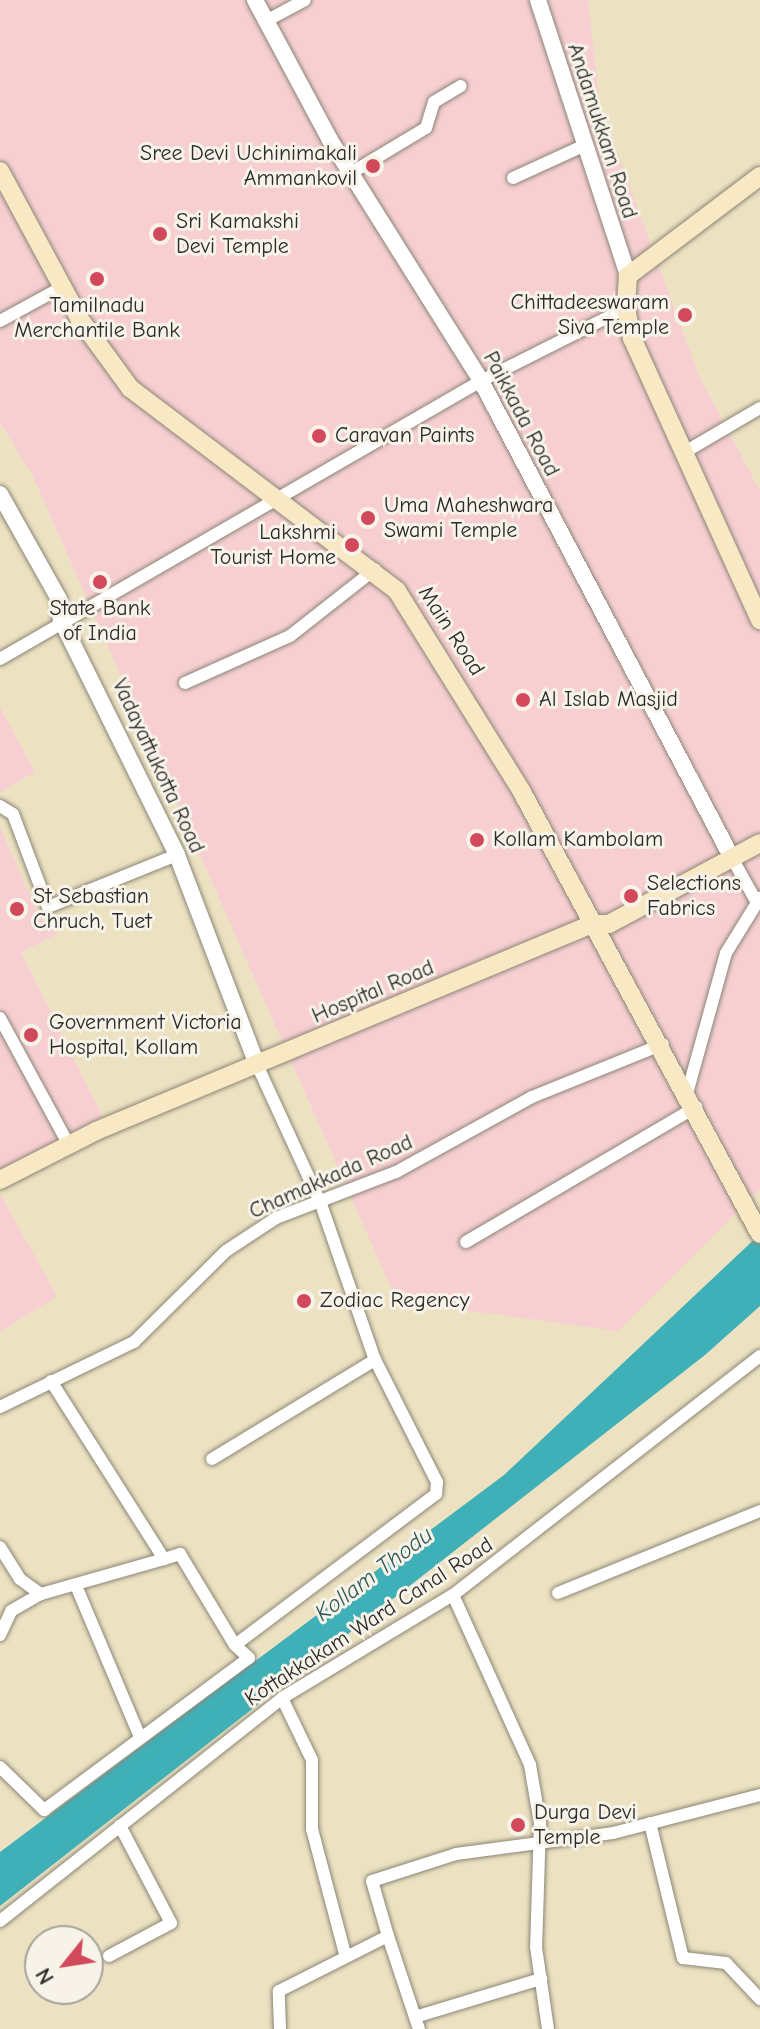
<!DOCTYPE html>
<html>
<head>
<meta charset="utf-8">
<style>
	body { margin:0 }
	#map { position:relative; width:760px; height:2029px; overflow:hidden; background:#ece2c2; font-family:"Comic Neue",sans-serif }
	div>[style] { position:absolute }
	.built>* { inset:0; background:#f7cfd3 }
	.water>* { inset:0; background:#40b0b8 }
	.roads { filter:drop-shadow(0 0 2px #8c8676) drop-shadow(0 0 2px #8c8676) }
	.minor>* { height:12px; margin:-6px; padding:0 6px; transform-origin:6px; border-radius:6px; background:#fff }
	.tertiary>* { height:16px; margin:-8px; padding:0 8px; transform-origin:8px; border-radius:8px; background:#fff }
	.secondary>* { height:18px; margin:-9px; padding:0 9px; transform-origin:9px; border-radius:9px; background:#f8e8c3 }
	.dots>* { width:22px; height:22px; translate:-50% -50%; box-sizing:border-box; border:4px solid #f7f3e8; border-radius:50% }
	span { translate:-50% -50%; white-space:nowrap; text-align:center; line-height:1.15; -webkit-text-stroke:6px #f7f3e8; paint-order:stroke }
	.street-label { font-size:22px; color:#2b2b2b }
	.poi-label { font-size:22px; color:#2b2b2b }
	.right { translate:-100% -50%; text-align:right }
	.left { translate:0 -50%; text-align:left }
	.water-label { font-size:24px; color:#325a5c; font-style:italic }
	.north { position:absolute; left:24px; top:1925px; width:80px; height:80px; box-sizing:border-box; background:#f7f3e8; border:2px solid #a5a39c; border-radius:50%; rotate:240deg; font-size:22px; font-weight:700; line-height:32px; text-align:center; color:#2b2b2b }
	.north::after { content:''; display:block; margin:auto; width:28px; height:36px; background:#d1495b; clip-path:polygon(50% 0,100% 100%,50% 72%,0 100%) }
</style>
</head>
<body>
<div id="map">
	<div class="built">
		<i style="clip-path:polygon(0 0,588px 0,600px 105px,699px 376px,760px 491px,760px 1189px,618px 1331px,397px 1301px,31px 472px,0 423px)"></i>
		<i style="clip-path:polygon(0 707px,35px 772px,0 792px)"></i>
		<i style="clip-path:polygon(0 827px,39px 916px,57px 934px,21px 952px,103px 1118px,0 1186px)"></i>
		<i style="clip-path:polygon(0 1194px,57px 1296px,0 1332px)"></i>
	</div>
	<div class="water">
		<i style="clip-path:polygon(760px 1234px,760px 1306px,705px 1355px,0 1906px,0 1852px,504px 1475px)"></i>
	</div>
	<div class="roads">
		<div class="minor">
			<i style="left:266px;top:21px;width:44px;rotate:-28.3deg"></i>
			<i style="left:351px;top:173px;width:87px;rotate:-31deg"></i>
			<i style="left:426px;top:128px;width:27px;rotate:-73deg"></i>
			<i style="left:434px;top:102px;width:31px;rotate:-31deg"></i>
			<i style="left:513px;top:178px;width:77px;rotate:-24.6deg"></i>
			<i style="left:0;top:321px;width:71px;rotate:-28.7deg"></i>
			<i style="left:685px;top:452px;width:87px;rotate:-30.4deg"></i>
			<i style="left:0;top:659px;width:556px;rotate:-30.03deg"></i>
			<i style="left:481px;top:381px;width:162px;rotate:-26.7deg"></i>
			<i style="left:185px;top:683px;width:115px;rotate:-24.1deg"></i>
			<i style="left:290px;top:636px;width:108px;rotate:-38.2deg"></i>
			<i style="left:0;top:806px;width:15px;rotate:32deg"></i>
			<i style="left:13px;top:814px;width:99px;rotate:69.4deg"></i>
			<i style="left:48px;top:907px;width:139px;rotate:-22deg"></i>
			<i style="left:732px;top:858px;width:49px;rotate:60.8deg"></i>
			<i style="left:0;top:1018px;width:142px;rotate:61.5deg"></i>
			<i style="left:688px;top:1090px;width:142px;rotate:-74.5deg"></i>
			<i style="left:726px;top:953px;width:65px;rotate:-58.3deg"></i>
			<i style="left:466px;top:1242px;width:267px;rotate:-30.4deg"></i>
			<i style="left:51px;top:1381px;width:211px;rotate:57.6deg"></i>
			<i style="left:164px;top:1559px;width:17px;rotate:-17deg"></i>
			<i style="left:180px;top:1554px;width:106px;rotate:58.9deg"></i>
			<i style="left:0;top:1407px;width:149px;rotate:-25.9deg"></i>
			<i style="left:134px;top:1342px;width:129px;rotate:-44.7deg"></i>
			<i style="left:226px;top:1251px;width:60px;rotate:-33.4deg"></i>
			<i style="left:276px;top:1218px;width:129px;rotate:-21deg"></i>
			<i style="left:396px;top:1172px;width:155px;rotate:-28.9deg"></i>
			<i style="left:532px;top:1097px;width:141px;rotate:-22deg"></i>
			<i style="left:212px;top:1459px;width:191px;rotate:-31.3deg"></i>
			<i style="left:0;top:1547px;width:38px;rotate:58deg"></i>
			<i style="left:20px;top:1579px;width:26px;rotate:36deg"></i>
			<i style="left:77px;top:1588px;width:162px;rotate:67.1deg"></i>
			<i style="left:558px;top:1593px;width:218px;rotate:-22.1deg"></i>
			<i style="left:453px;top:1595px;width:187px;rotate:65.6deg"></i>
			<i style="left:530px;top:1765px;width:59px;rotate:80.2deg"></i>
			<i style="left:540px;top:1823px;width:124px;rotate:91.8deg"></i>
			<i style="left:536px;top:1947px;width:83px;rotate:81.7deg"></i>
			<i style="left:0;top:1635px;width:26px;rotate:-65deg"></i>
			<i style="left:11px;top:1611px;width:34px;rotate:-30deg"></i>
			<i style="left:41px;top:1594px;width:128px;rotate:-15.9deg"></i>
			<i style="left:282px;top:1698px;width:69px;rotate:64.2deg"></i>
			<i style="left:312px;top:1760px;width:69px;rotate:90deg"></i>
			<i style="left:312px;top:1829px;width:129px;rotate:75.2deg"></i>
			<i style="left:0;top:1767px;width:62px;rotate:44.3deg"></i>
			<i style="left:44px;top:1810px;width:255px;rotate:-36.6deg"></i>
			<i style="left:249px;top:1658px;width:19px;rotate:-137deg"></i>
			<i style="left:235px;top:1645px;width:251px;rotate:-36.9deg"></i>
			<i style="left:436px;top:1494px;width:12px;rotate:-85deg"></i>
			<i style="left:437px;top:1482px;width:137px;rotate:-116.9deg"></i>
			<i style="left:375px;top:1360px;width:165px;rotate:-109.1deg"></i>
			<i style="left:321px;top:1204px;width:151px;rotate:-114.7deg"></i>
			<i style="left:650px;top:1823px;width:139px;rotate:76.3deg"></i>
			<i style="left:683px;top:1958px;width:43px;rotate:6.6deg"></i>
			<i style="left:726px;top:1963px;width:50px;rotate:46.6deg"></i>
			<i style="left:0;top:1921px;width:360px;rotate:-38.3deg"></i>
			<i style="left:282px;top:1698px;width:200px;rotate:-31.1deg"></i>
			<i style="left:453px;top:1595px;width:389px;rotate:-37.9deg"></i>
			<i style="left:388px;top:1936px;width:98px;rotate:71.6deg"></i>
			<i style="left:109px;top:1956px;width:70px;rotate:-28deg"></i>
			<i style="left:171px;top:1923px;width:110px;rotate:-117.7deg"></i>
			<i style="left:415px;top:2017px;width:132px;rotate:-16.8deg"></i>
			<i style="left:280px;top:2029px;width:38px;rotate:-92deg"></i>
			<i style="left:279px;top:1991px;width:122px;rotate:-26.8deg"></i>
			<i style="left:388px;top:1936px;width:57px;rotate:-106.2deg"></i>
			<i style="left:372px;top:1881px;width:88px;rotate:-17.8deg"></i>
			<i style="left:456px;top:1854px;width:158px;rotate:-7.6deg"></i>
			<i style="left:613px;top:1833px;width:152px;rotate:-14.5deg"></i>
		</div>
		<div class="tertiary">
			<i style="left:255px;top:0;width:159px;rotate:61.8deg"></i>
			<i style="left:330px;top:140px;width:284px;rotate:57.9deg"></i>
			<i style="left:481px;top:381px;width:539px;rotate:62.25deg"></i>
			<i style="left:538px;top:0;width:290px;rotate:71.9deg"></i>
			<i style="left:0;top:494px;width:120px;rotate:60.7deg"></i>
			<i style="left:59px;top:599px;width:21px;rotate:85deg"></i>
			<i style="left:61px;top:620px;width:262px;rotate:63.7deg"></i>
			<i style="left:177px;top:855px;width:227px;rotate:69.1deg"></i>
		</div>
		<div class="secondary">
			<i style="left:0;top:171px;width:167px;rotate:61.7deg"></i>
			<i style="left:79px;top:318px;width:87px;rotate:53.9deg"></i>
			<i style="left:130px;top:388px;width:335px;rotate:37.2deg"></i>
			<i style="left:397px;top:591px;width:237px;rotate:58.1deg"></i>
			<i style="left:522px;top:792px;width:502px;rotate:61.7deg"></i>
			<i style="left:760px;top:176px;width:166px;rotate:142.9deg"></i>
			<i style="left:628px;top:276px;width:32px;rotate:94deg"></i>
			<i style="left:626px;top:308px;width:31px;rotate:79deg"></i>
			<i style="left:632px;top:338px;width:310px;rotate:65.6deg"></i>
			<i style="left:0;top:1180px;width:108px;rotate:-27deg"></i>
			<i style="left:96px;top:1131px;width:537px;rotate:-22.65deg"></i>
			<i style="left:592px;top:924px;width:17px"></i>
			<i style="left:609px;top:924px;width:171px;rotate:-28.2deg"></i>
		</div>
	</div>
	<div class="dots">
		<i style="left:373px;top:166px;background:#d1495b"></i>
		<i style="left:160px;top:234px;background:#d1495b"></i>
		<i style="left:97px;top:279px;background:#d1495b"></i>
		<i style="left:685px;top:315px;background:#d1495b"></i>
		<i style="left:319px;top:436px;background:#d1495b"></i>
		<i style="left:368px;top:518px;background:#d1495b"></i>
		<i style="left:352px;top:545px;background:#d1495b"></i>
		<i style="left:100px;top:582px;background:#d1495b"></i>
		<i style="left:523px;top:700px;background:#d1495b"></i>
		<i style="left:477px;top:840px;background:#d1495b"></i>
		<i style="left:631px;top:896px;background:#d1495b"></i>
		<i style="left:17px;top:909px;background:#d1495b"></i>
		<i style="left:31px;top:1035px;background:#d1495b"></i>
		<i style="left:304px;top:1301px;background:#d1495b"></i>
		<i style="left:518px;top:1825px;background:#d1495b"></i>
	</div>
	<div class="street-label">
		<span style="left:602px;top:131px;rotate:72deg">Andamukkam Road</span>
		<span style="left:521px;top:414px;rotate:62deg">Paikkada Road</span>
		<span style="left:451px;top:631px;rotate:57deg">Main Road</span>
		<span style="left:158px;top:766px;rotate:65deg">Vadayattukotta Road</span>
		<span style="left:373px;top:992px;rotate:-23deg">Hospital Road</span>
		<span style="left:331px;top:1177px;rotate:-24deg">Chamakkada Road</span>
		<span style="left:369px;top:1622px;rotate:-33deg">Kottakkakam Ward Canal Road</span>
	</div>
	<div class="poi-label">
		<span class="right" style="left:357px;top:166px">Sree Devi Uchinimakali<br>Ammankovil</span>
		<span class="left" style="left:176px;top:234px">Sri Kamakshi<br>Devi Temple</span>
		<span class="right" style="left:669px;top:315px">Chittadeeswaram<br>Siva Temple</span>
		<span style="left:97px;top:318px">Tamilnadu<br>Merchantile Bank</span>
		<span class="left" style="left:335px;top:436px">Caravan Paints</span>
		<span class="left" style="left:384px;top:518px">Uma Maheshwara<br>Swami Temple</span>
		<span class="right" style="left:336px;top:545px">Lakshmi<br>Tourist Home</span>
		<span style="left:100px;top:621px">State Bank<br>of India</span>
		<span class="left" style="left:539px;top:700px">Al Islab Masjid</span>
		<span class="left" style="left:493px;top:840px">Kollam Kambolam</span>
		<span class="left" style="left:647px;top:896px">Selections<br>Fabrics</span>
		<span class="left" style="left:33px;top:909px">St Sebastian<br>Chruch, Tuet</span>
		<span class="left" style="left:49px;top:1035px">Government Victoria<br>Hospital, Kollam</span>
		<span class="left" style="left:320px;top:1301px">Zodiac Regency</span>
		<span class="left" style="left:534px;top:1825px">Durga Devi<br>Temple</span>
	</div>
	<div class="water-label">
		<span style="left:374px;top:1574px;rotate:-37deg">Kollam Thodu</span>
	</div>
	<div class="north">N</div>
</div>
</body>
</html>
